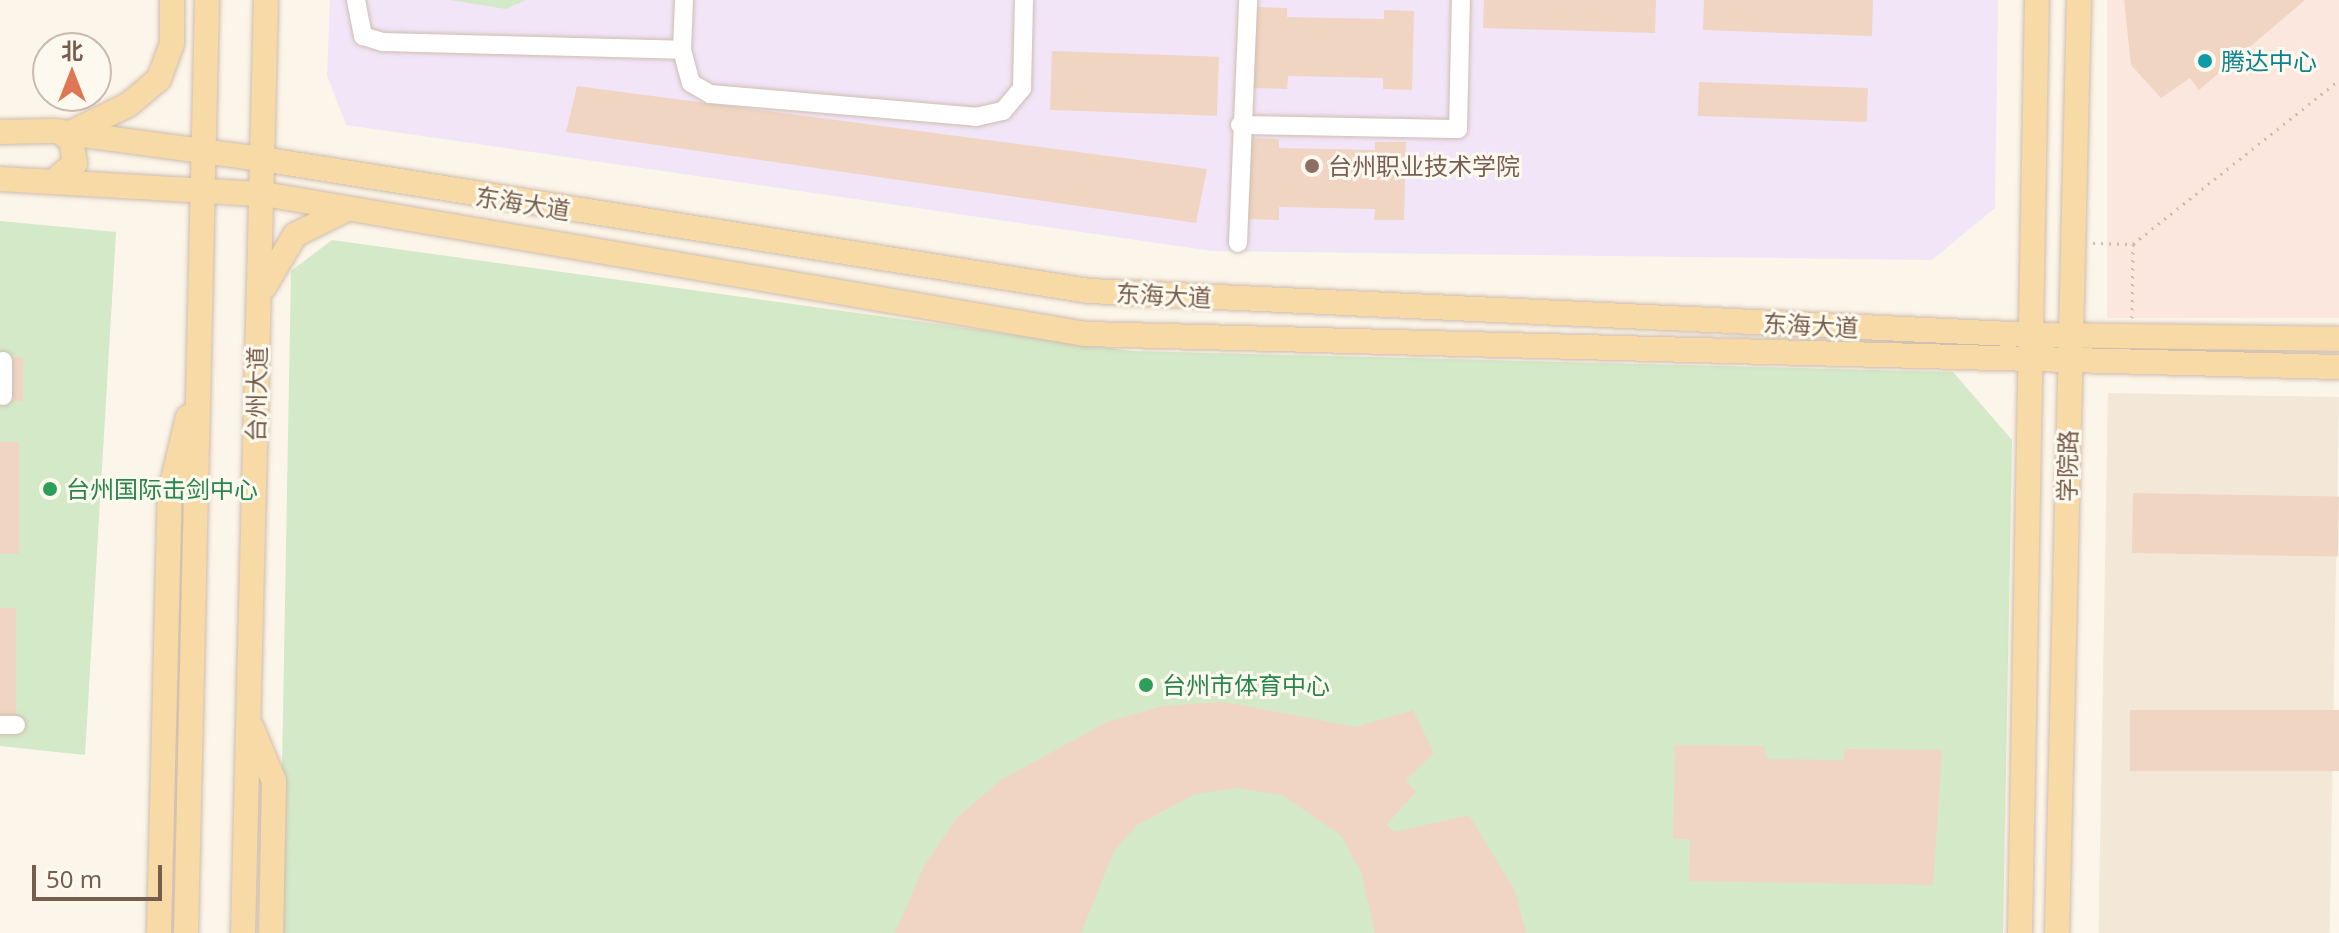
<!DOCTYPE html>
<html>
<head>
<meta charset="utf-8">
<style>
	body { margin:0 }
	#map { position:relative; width:2339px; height:933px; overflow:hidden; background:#fcf5e9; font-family:"Noto Sans","Noto Sans SC",sans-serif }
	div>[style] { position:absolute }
	.residential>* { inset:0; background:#f3e7d8; transform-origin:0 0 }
	.commercial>* { inset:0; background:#fbe7dd; transform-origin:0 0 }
	.education>* { inset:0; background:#f2e5f8 }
	.green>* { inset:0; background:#d4e9c7 }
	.building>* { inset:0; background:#f0d5c2; transform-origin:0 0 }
	.path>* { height:3px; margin-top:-1.5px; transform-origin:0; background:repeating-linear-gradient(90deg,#d5b9a4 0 2px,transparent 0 8px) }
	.roads { filter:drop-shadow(0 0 2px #cebdaf) drop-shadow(0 0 2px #cebdaf) }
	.minor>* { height:18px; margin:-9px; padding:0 9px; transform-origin:9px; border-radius:9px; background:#fff }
	.major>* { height:24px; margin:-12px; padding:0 12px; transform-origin:12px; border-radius:12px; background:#f7daa5 }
	.dots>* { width:22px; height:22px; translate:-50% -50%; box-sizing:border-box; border:4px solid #fef9ef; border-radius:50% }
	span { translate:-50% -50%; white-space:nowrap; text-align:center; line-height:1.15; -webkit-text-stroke:6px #fef9ef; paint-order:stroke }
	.culture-label { font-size:24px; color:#0d838f }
	.left { translate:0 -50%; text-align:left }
	.education-label { font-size:24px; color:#785e54 }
	.street-label { font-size:24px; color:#765d4d }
	.leisure-label { font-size:24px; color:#27864d }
	.north { position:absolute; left:32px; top:32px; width:80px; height:80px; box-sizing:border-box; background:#fef9ef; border:2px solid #c8bbae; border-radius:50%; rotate:0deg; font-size:22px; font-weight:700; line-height:32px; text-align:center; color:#765d4d }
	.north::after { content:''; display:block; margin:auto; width:28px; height:36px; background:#e07754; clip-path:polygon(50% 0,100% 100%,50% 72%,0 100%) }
	.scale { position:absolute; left:32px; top:865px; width:130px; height:36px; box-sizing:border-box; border:4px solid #765d4d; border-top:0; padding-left:10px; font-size:24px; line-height:28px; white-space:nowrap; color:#765d4d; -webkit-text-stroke:6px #fef9ef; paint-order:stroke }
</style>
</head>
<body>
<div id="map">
	<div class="residential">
		<i style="left:2108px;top:393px;width:231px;height:540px;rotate:1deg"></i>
	</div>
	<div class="commercial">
		<i style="left:2107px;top:0;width:232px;height:318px"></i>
	</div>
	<div class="education">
		<i style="clip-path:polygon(330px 0,1998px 0,1995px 208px,1932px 260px,1212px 251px,346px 125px,327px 75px)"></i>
	</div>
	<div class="green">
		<i style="clip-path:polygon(450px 0,526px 0,506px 9px)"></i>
		<i style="clip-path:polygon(0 221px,116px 232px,85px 755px,0 746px)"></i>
		<i style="clip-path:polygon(332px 240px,1131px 351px,1953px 372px,2012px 440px,2003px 933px,279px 933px,291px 271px)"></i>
	</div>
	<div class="building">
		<i style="clip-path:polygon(1484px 0,1656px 0,1655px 33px,1483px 28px)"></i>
		<i style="clip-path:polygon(1704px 0,1873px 0,1872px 36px,1703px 30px)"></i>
		<i style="clip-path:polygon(2124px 0,2305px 0,2199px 90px,2190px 78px,2161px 98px,2131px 65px)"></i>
		<i style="clip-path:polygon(1255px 7px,1287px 8px,1287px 17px,1384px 19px,1384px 10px,1414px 11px,1412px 90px,1383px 89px,1383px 78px,1288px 76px,1287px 89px,1253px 88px)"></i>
		<i style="left:1052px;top:51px;width:167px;height:59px;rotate:2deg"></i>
		<i style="left:1699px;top:82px;width:169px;height:34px;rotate:2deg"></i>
		<i style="clip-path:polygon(577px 86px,1207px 169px,1196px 223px,566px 132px)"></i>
		<i style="clip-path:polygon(1247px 138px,1279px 139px,1279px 148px,1375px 150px,1375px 142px,1406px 142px,1404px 220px,1374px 220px,1375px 209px,1279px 207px,1279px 220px,1245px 219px)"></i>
		<i style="left:0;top:357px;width:23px;height:44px"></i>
		<i style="left:0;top:442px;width:19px;height:112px"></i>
		<i style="left:2133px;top:493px;width:206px;height:60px;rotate:1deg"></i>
		<i style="left:0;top:608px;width:16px;height:110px"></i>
		<i style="clip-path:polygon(1224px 702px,1356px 727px,1413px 710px,1434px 753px,1406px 780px,1416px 792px,1386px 825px,1395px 832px,1469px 815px,1515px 891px,1526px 933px,1375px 933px,1361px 872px,1342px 836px,1282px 795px,1237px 788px,1195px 794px,1137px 825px,1114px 851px,1081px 933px,895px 933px,925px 864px,958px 817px,1001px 780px,1107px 722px,1163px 706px)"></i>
		<i style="left:2130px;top:710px;width:209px;height:61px"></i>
		<i style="clip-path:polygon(1675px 745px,1764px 746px,1767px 759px,1844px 760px,1844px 749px,1942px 750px,1933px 885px,1689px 881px,1690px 839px,1673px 839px)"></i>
	</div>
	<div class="path">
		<i style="left:2093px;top:243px;width:40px;rotate:1.4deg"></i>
		<i style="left:2133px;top:244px;width:74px;rotate:90.8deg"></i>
		<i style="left:2133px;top:244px;width:263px;rotate:-38.5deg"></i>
	</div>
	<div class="roads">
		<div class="minor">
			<i style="left:356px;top:0;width:37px;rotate:79deg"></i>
			<i style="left:363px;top:36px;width:21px;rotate:17deg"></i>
			<i style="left:383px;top:42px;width:299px;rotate:1.5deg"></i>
			<i style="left:684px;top:0;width:50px;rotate:92.3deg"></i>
			<i style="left:682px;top:50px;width:34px;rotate:75deg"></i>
			<i style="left:691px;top:83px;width:22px;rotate:30deg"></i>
			<i style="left:710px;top:94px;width:267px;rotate:4.9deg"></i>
			<i style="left:976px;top:117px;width:28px;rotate:-13deg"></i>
			<i style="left:1003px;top:111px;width:30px;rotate:-50deg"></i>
			<i style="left:1022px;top:88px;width:88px;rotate:-88.7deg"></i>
			<i style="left:1240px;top:125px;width:218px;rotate:1.1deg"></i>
			<i style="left:1458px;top:129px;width:129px;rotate:-88.7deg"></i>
			<i style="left:1238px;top:243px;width:243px;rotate:-87.6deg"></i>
			<i style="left:3px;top:361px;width:35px;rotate:90deg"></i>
			<i style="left:0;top:725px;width:16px"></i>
		</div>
		<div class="major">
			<i style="left:0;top:132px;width:54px;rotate:-1.1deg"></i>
			<i style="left:54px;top:131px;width:210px;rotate:7.7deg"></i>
			<i style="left:262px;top:159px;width:837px;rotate:9.07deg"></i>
			<i style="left:1089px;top:291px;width:943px;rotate:2.67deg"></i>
			<i style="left:2031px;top:335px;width:308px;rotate:0.7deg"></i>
			<i style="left:70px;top:133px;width:64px;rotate:-25.8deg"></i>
			<i style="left:128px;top:105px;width:40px;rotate:-40deg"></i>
			<i style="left:159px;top:79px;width:38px;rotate:-70deg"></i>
			<i style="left:172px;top:43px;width:43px;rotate:-90deg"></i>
			<i style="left:0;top:179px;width:264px;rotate:3.3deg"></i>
			<i style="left:264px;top:194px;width:834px;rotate:9.67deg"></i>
			<i style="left:1086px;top:334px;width:1253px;rotate:1.51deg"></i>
			<i style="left:55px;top:180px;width:26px;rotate:-40deg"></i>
			<i style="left:75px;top:163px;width:23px;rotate:-100deg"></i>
			<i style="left:71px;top:140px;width:14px;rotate:-144deg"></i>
			<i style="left:264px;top:287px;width:61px;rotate:-59.2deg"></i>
			<i style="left:295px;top:235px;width:56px;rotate:-26.6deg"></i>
			<i style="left:252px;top:728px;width:57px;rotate:67.5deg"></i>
			<i style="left:274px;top:781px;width:152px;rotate:91.1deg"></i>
			<i style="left:159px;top:933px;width:440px;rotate:-88.6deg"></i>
			<i style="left:170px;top:493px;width:78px;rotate:-76.7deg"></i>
			<i style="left:186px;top:933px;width:933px;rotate:-88.71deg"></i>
			<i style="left:243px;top:933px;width:933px;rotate:-88.59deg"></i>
			<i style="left:2020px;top:933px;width:933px;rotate:-88.96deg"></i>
			<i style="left:2057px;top:933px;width:933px;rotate:-88.65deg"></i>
		</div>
	</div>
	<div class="dots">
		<i style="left:2205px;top:61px;background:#0f9aa8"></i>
		<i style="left:1312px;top:166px;background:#8d6e63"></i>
		<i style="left:50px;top:489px;background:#2e9e5b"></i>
		<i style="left:1146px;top:685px;background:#2e9e5b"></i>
	</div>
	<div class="culture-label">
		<span class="left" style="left:2221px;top:61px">腾达中心</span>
	</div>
	<div class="education-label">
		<span class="left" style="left:1328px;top:166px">台州职业技术学院</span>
	</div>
	<div class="street-label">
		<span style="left:523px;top:203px;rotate:9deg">东海大道</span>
		<span style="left:1164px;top:295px;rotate:3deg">东海大道</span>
		<span style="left:1811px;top:325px;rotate:3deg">东海大道</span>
		<span style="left:256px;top:394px;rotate:-89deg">台州大道</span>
		<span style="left:2067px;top:466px;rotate:-89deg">学院路</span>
	</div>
	<div class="leisure-label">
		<span class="left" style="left:66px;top:489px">台州国际击剑中心</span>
		<span class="left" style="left:1162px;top:685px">台州市体育中心</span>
	</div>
	<div class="north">北</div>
	<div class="scale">50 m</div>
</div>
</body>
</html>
